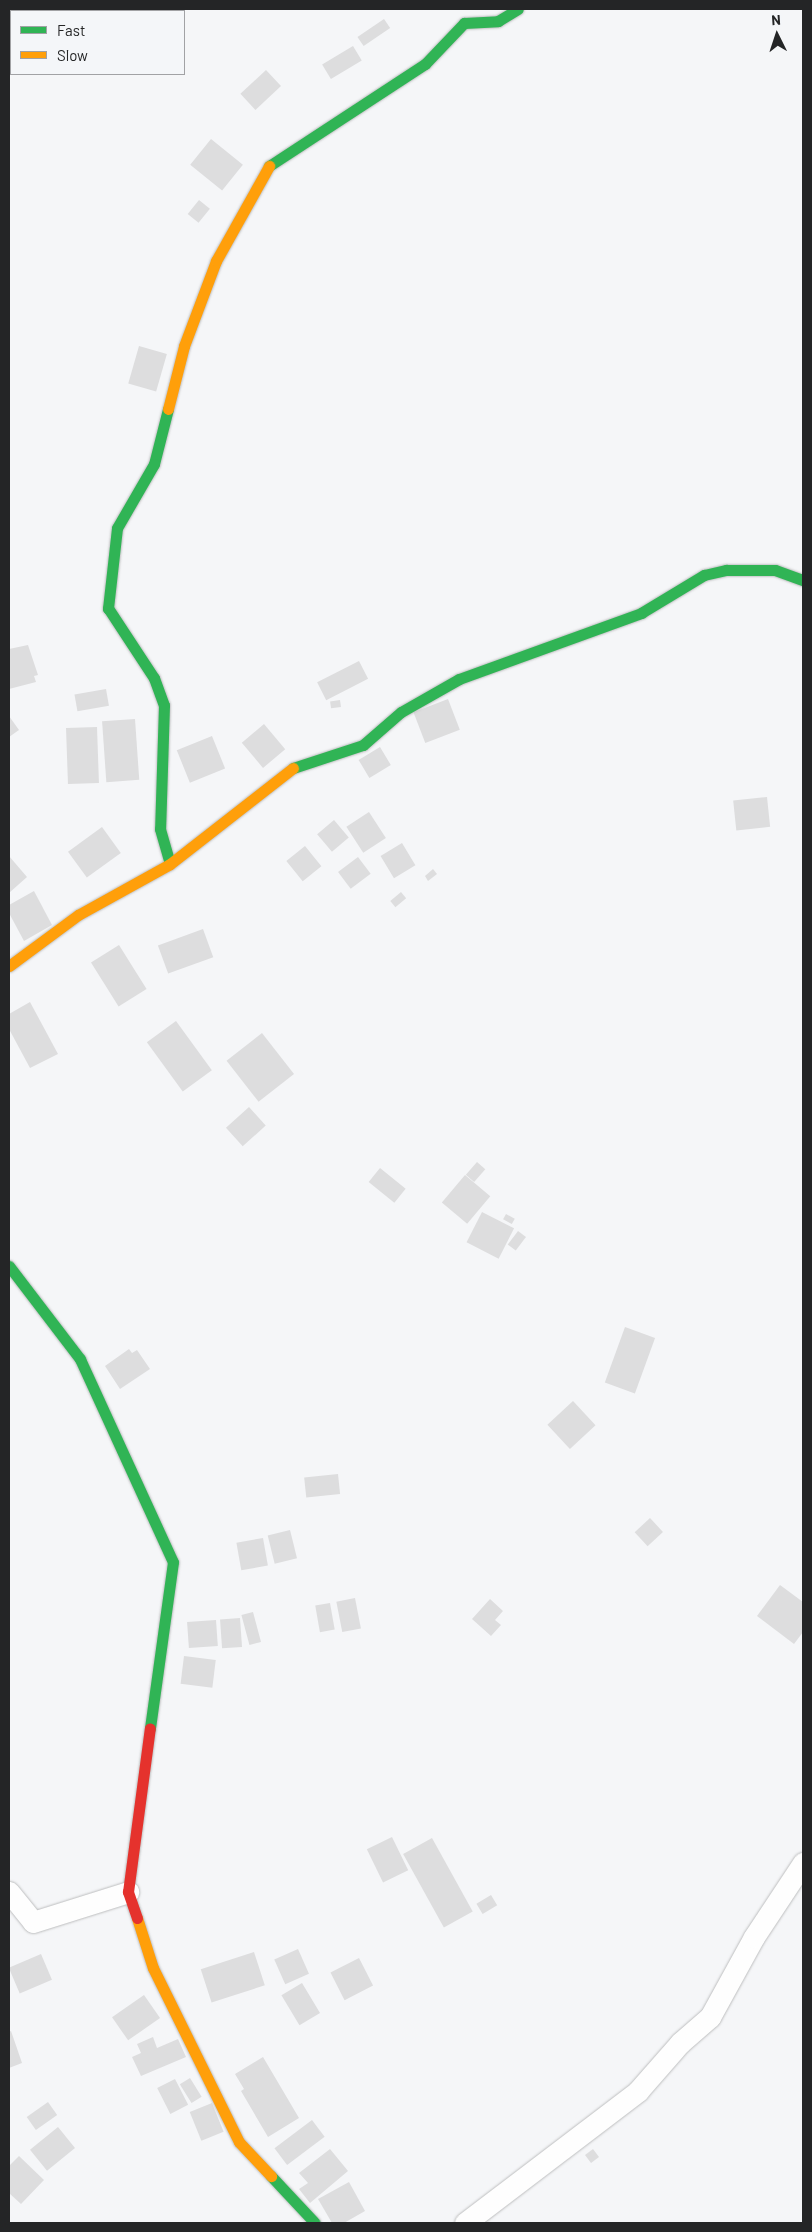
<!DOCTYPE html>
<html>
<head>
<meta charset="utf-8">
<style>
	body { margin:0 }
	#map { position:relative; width:812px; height:2232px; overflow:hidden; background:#f5f6f8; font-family:Barlow,sans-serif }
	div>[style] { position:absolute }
	.building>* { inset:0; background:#ddddde; transform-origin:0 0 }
	.roads { filter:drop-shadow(0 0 1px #bdbebf) drop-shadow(0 0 1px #bdbebf) }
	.street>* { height:21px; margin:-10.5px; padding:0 10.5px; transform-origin:10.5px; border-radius:10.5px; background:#fefefe }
	.fast>* { height:11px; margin:-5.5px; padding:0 5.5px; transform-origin:5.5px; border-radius:5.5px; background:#30b455 }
	.slow>* { height:11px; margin:-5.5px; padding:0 5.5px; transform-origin:5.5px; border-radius:5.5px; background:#ff9f0a }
	.jam>* { height:11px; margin:-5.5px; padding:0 5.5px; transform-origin:5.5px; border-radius:5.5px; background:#e5322d }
	span { translate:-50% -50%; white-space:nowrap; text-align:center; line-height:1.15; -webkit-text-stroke:5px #f4f6f9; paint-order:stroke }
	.frame { position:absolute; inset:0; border:10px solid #242526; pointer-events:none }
	.legend { position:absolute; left:10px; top:10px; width:175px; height:65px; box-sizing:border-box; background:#f4f6f9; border:1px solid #a1a2a5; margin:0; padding:6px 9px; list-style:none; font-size:15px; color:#242526 }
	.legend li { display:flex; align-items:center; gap:10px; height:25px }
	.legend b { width:25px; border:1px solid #a1a2a5 }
	.north { position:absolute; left:752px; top:10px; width:50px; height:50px; -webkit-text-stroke:4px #f4f6f9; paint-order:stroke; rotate:356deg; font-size:14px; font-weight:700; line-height:20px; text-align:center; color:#242526 }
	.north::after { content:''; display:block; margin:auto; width:18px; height:22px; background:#242526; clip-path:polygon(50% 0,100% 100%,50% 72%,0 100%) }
</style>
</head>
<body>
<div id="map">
	<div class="building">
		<i style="left:384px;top:19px;width:11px;height:32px;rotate:56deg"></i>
		<i style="left:353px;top:46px;width:17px;height:36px;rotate:59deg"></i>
		<i style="left:266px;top:70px;width:22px;height:35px;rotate:47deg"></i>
		<i style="left:211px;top:139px;width:41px;height:33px;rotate:39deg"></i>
		<i style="left:199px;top:200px;width:14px;height:18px;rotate:39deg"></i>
		<i style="left:139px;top:346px;width:29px;height:39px;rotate:16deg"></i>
		<i style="clip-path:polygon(28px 645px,38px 675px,34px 676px,36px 682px,9px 689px,9px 649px)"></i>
		<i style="left:359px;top:661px;width:20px;height:47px;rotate:63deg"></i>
		<i style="left:106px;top:689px;width:17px;height:32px;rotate:80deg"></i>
		<i style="left:448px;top:699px;width:33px;height:37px;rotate:69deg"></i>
		<i style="left:340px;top:700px;width:7px;height:10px;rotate:82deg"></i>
		<i style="clip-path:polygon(9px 716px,19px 730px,9px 737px)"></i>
		<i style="left:135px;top:719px;width:61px;height:33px;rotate:86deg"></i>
		<i style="left:264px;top:724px;width:33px;height:29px;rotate:50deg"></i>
		<i style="left:97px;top:727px;width:56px;height:31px;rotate:88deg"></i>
		<i style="left:212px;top:736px;width:35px;height:38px;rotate:68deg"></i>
		<i style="left:380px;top:747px;width:21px;height:25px;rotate:59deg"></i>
		<i style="left:767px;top:797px;width:30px;height:34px;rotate:84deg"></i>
		<i style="left:369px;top:812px;width:31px;height:27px;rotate:57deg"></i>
		<i style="left:334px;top:820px;width:23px;height:22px;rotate:50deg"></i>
		<i style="left:102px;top:827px;width:32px;height:42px;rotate:54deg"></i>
		<i style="left:402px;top:843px;width:26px;height:25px;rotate:59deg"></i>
		<i style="left:305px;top:846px;width:26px;height:24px;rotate:51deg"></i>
		<i style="clip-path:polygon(9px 856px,27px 877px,9px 893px)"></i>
		<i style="left:358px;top:857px;width:21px;height:25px;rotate:53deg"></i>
		<i style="clip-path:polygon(433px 869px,437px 874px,428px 881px,425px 876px)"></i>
		<i style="clip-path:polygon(34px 891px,52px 925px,24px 941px,9px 913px,9px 905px)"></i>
		<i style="left:401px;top:892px;width:8px;height:14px;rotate:50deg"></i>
		<i style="left:203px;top:929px;width:30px;height:48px;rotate:70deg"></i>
		<i style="left:119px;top:945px;width:52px;height:33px;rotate:58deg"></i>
		<i style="clip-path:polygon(30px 1002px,58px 1054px,30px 1068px,9px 1029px,9px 1014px)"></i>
		<i style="left:176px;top:1021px;width:61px;height:36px;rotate:54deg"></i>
		<i style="left:262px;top:1033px;width:52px;height:45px;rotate:52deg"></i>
		<i style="left:249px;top:1107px;width:25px;height:31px;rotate:48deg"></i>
		<i style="left:477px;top:1162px;width:11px;height:17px;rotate:41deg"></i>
		<i style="left:380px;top:1168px;width:33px;height:18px;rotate:39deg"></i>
		<i style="left:465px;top:1175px;width:33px;height:36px;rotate:40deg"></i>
		<i style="left:482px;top:1212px;width:36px;height:34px;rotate:27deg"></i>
		<i style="left:506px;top:1214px;width:10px;height:6px;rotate:29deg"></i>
		<i style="left:518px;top:1231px;width:10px;height:17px;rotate:37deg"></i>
		<i style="left:625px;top:1327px;width:32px;height:59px;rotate:20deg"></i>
		<i style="clip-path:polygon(129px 1349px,132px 1353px,137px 1350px,150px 1369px,120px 1389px,105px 1366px)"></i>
		<i style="left:573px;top:1401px;width:33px;height:35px;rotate:47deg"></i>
		<i style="left:338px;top:1474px;width:20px;height:34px;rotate:84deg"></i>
		<i style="left:650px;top:1518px;width:19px;height:21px;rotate:47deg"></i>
		<i style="left:290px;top:1530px;width:29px;height:23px;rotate:76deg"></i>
		<i style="left:263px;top:1538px;width:28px;height:27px;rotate:80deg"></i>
		<i style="clip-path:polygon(780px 1585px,803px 1602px,803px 1632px,794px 1644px,757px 1616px)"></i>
		<i style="left:355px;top:1598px;width:31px;height:19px;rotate:79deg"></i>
		<i style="clip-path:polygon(490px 1599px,503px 1611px,495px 1620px,501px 1625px,491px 1636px,472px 1619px)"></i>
		<i style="left:330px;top:1603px;width:27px;height:15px;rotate:80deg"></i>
		<i style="left:253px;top:1612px;width:31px;height:12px;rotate:75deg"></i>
		<i style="left:240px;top:1618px;width:29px;height:20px;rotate:86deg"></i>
		<i style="left:216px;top:1620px;width:26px;height:29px;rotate:86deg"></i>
		<i style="left:184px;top:1656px;width:32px;height:28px;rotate:7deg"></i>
		<i style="left:392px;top:1837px;width:37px;height:28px;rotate:64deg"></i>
		<i style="left:432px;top:1838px;width:84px;height:33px;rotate:61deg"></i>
		<i style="left:491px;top:1895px;width:12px;height:17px;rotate:59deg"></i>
		<i style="left:298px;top:1949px;width:27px;height:26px;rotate:66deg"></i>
		<i style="left:254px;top:1952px;width:35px;height:56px;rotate:72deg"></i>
		<i style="left:41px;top:1954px;width:28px;height:35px;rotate:67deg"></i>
		<i style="left:359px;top:1958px;width:31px;height:32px;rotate:63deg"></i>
		<i style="left:302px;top:1983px;width:35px;height:24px;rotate:59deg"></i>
		<i style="left:144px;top:1995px;width:28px;height:39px;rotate:55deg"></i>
		<i style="clip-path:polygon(11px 2031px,22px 2063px,9px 2068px,9px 2032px)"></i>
		<i style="clip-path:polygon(153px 2037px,157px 2048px,178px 2039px,186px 2057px,141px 2076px,132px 2057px,141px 2053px,137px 2044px)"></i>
		<i style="clip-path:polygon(263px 2057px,299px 2118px,268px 2137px,241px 2091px,244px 2089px,235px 2074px)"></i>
		<i style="left:190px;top:2078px;width:22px;height:12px;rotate:58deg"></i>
		<i style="left:175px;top:2079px;width:29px;height:20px;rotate:63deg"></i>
		<i style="left:48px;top:2102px;width:16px;height:26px;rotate:55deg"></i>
		<i style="left:212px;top:2103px;width:31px;height:24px;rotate:68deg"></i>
		<i style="left:312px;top:2120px;width:21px;height:47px;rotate:53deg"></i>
		<i style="left:58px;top:2127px;width:27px;height:36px;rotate:51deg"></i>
		<i style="clip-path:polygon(330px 2149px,348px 2171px,310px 2203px,299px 2189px,308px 2183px,299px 2173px)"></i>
		<i style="left:593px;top:2149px;width:10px;height:10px;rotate:53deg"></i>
		<i style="clip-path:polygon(19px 2156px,44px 2180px,21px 2204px,9px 2193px,9px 2166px)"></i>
		<i style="clip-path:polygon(349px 2182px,365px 2211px,344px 2223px,332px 2223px,318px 2199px)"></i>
	</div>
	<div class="roads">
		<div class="street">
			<i style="left:9px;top:1892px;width:38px;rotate:51deg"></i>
			<i style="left:33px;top:1922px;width:100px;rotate:-17.5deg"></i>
			<i style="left:465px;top:2223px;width:218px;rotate:-37.3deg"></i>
			<i style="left:638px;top:2091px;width:64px;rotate:-48.8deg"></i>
			<i style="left:680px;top:2043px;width:40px;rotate:-41deg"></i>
			<i style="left:710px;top:2017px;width:91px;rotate:-61.2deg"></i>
			<i style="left:754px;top:1937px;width:89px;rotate:-56.5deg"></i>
		</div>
		<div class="fast">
			<i style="left:269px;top:166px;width:186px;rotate:-33.2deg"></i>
			<i style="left:425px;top:64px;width:57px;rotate:-46.4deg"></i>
			<i style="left:464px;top:23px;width:34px;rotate:-3deg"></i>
			<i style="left:498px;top:21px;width:23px;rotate:-31deg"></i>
			<i style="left:168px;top:409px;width:57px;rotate:104.3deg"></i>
			<i style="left:154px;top:464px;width:74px;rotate:120deg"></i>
			<i style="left:117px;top:528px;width:81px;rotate:96.4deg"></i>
			<i style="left:108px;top:608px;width:84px;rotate:56.7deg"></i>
			<i style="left:154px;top:678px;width:29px;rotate:70deg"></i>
			<i style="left:164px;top:705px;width:124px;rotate:91.8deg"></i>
			<i style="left:160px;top:829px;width:36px;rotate:74deg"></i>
			<i style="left:293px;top:768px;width:74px;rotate:-18.2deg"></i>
			<i style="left:363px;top:745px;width:50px;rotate:-41deg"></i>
			<i style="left:401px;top:712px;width:67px;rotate:-29.6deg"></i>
			<i style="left:459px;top:679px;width:194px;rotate:-19.9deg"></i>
			<i style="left:641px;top:613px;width:74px;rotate:-31.1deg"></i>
			<i style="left:704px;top:575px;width:23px;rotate:-13deg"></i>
			<i style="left:726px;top:570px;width:49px"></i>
			<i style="left:775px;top:570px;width:30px;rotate:20deg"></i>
			<i style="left:9px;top:1266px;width:117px;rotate:52.6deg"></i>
			<i style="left:80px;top:1359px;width:223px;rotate:65.4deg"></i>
			<i style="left:173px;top:1562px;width:168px;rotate:97.9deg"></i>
			<i style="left:271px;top:2176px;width:64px;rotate:46.9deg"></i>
		</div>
		<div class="slow">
			<i style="left:168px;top:409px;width:65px;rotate:-75.7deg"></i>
			<i style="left:184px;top:346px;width:91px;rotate:-69.4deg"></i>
			<i style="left:216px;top:261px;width:109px;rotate:-60.8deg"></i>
			<i style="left:9px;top:966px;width:86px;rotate:-36.5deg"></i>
			<i style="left:78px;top:915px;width:105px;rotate:-29deg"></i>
			<i style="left:170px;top:864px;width:156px;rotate:-38deg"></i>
			<i style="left:137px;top:1918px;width:52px;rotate:72.3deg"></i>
			<i style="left:153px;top:1968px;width:194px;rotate:63.7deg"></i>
			<i style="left:239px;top:2142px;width:47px;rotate:46.7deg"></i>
		</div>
		<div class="jam">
			<i style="left:137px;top:1918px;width:28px;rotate:-109deg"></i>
			<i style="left:128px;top:1892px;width:165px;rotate:-82.4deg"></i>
		</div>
	</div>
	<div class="frame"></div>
	<ul class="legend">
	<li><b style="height:6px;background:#30b455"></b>Fast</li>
	<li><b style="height:6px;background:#ff9f0a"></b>Slow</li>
	</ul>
	<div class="north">N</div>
</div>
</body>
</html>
